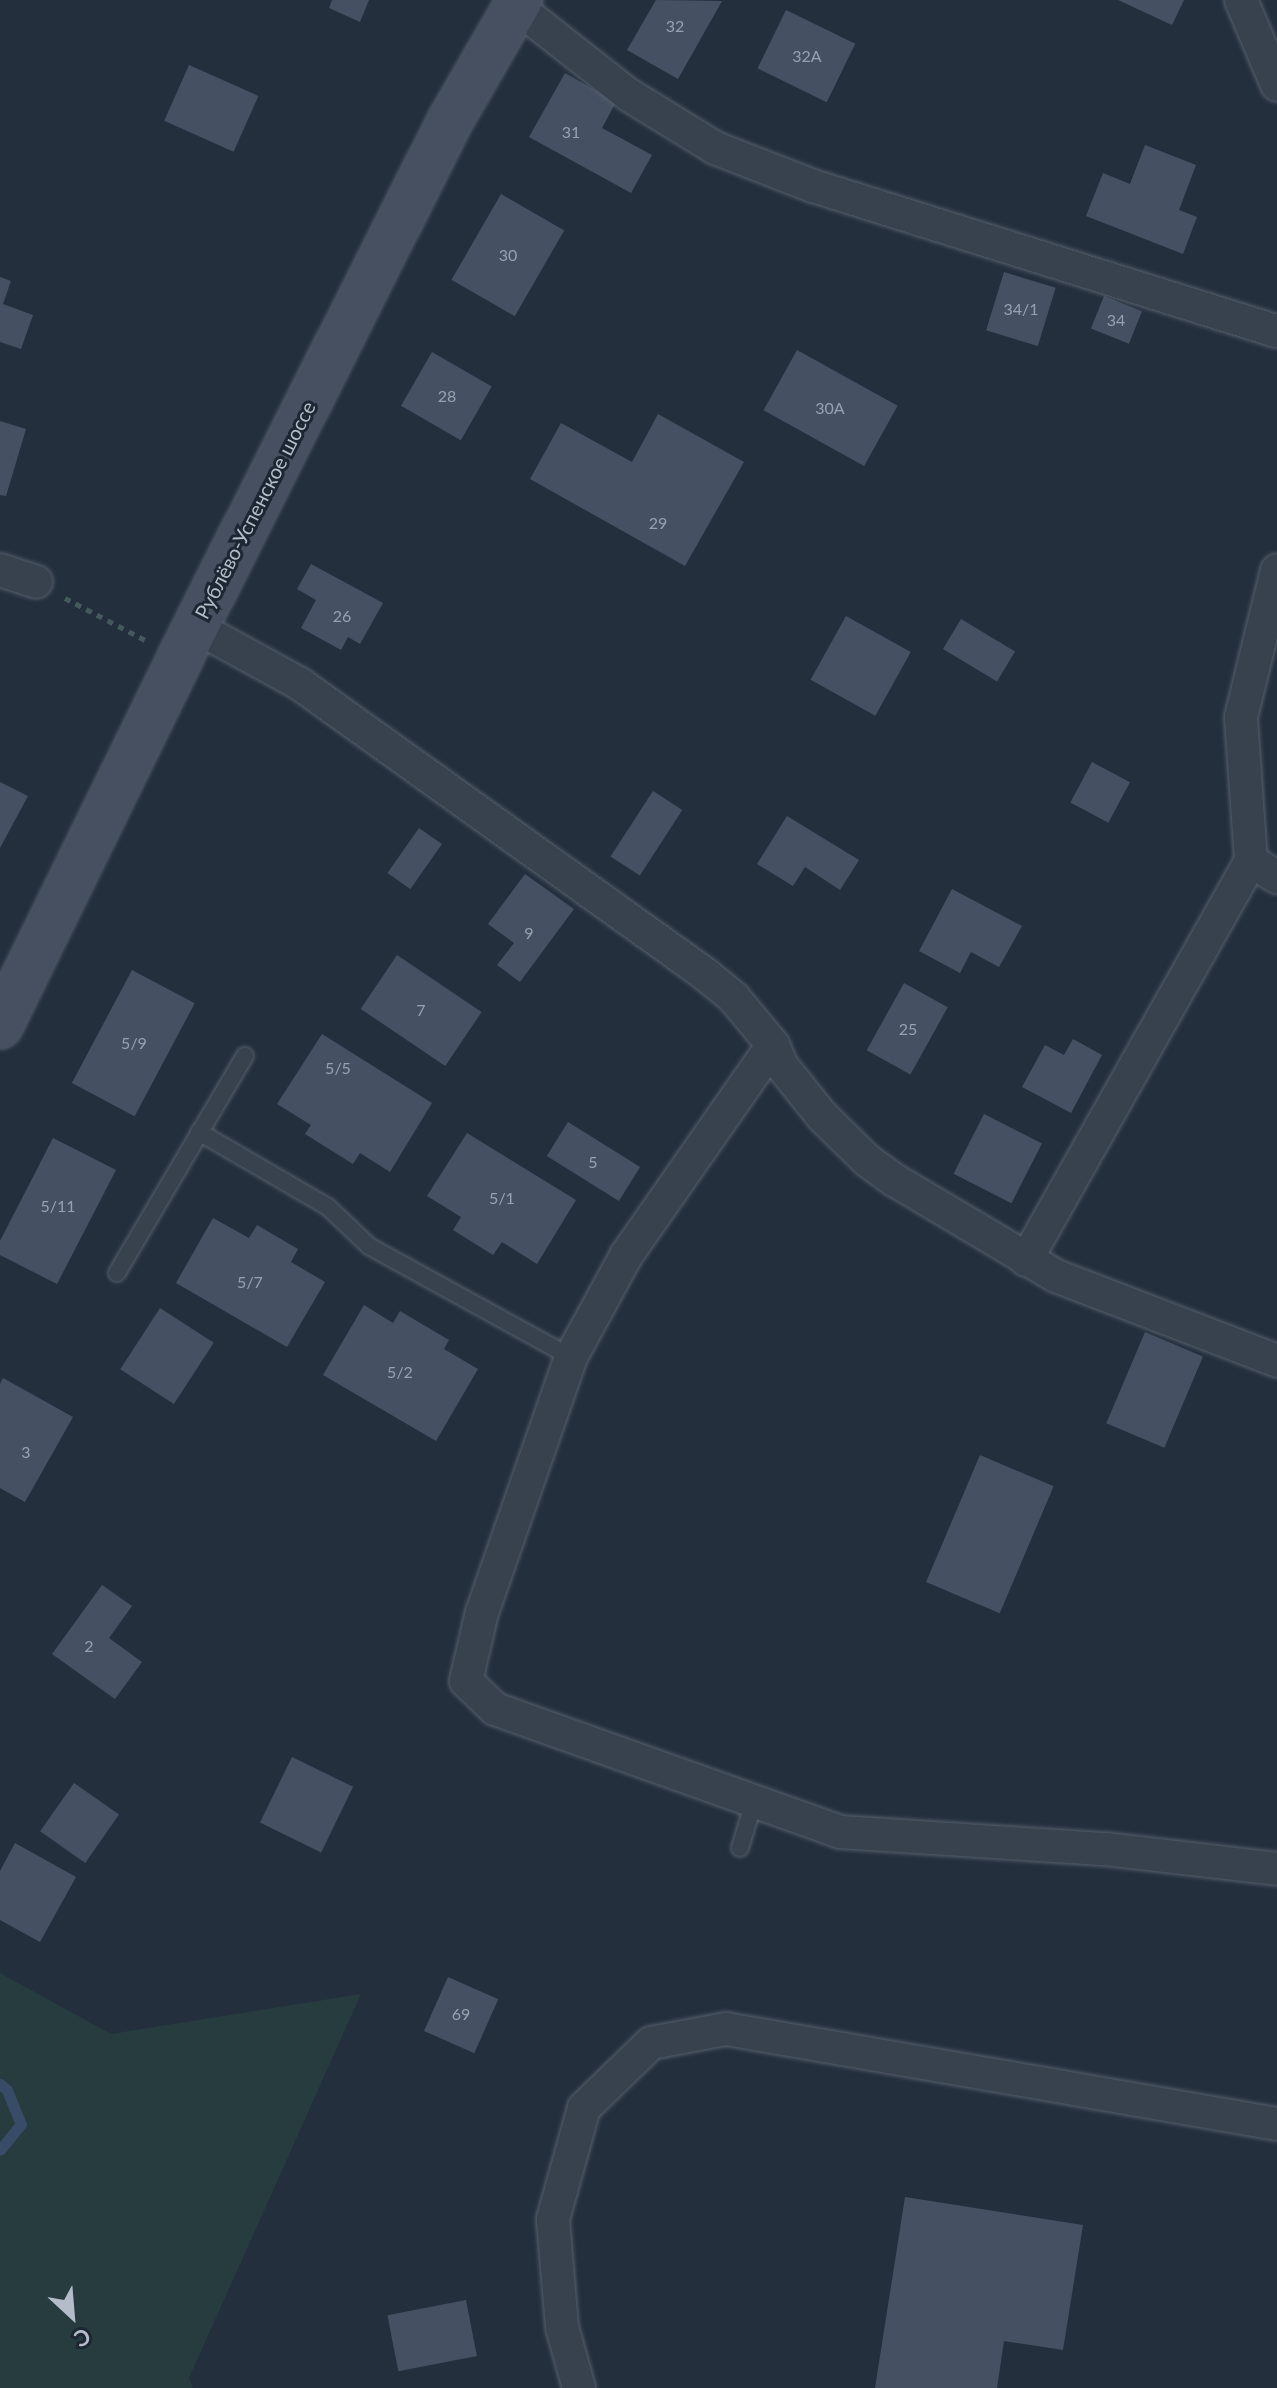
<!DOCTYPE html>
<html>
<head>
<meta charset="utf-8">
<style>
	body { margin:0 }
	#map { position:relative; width:1277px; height:2388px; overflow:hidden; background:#242f3e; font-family:Lato,sans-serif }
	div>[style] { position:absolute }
	.green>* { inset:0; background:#263c3f }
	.stream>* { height:11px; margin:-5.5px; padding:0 5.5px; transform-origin:5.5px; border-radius:5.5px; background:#394c67 }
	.building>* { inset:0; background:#455162; transform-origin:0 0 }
	.path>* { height:5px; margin-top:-2.5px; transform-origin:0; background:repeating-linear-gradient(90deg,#44595c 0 6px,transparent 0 12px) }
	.roads { filter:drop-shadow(0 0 2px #565f6c) drop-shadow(0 0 2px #565f6c) }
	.lane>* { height:16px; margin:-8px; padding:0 8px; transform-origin:8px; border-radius:8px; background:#38414e }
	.street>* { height:32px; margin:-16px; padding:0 16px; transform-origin:16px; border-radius:16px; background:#38414e }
	.secondary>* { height:44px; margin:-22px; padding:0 22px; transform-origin:22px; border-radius:22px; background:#465061 }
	span { translate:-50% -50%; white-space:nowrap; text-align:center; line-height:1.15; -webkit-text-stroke:6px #1d2633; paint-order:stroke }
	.number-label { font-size:16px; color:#98a1af }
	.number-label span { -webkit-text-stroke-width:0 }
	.street-label { font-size:20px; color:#b4bcc9 }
	.north { position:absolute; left:32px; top:2276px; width:80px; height:80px; -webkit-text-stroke:6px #1d2633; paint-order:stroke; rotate:154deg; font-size:22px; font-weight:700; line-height:32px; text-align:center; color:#b4bcc9 }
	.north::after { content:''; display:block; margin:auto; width:28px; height:36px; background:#b4bcc9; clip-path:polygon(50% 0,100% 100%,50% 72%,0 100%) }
</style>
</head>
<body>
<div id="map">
	<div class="green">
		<i style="clip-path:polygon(0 1973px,111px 2034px,361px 1994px,189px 2378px,193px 2388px,0 2388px)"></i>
	</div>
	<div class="stream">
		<i style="left:0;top:2084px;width:9px;rotate:41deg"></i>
		<i style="left:7px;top:2090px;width:37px;rotate:68deg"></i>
		<i style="left:21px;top:2124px;width:33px;rotate:129deg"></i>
	</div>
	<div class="building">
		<i style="clip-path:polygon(332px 0,369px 0,360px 22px,329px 8px)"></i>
		<i style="clip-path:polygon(656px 0,722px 1px,678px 79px,627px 50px)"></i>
		<i style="clip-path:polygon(1118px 0,1184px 0,1172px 25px)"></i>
		<i style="left:786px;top:10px;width:77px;height:65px;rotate:26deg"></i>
		<i style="left:189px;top:65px;width:76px;height:61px;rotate:24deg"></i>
		<i style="clip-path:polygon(565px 73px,616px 102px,602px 128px,652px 155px,631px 193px,529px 137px)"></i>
		<i style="clip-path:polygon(1145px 145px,1196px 165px,1179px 210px,1197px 217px,1183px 254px,1086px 216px,1103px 173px,1130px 184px)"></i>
		<i style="left:501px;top:194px;width:73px;height:99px;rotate:30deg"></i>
		<i style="left:1004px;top:272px;width:54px;height:61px;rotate:17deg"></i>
		<i style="clip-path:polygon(0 277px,11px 281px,3px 304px,33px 315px,21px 349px,0 342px)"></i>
		<i style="left:1104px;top:296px;width:41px;height:35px;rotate:22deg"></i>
		<i style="left:797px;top:350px;width:115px;height:69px;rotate:29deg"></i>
		<i style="left:432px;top:352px;width:69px;height:62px;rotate:30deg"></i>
		<i style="clip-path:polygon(658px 414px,744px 462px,685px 566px,530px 479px,561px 423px,632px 462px)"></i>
		<i style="clip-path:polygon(0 421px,26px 429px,6px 496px,0 495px)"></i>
		<i style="clip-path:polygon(311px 564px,383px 603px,360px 644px,348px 637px,341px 650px,301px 628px,316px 600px,297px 589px)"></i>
		<i style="left:846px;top:616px;width:74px;height:73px;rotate:29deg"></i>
		<i style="left:961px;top:619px;width:63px;height:35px;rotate:31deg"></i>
		<i style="left:1092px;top:762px;width:43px;height:46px;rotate:28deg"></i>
		<i style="clip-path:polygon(0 782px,28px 796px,0 848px)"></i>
		<i style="left:653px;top:791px;width:35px;height:78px;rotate:33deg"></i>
		<i style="clip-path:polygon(787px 816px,859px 860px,840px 890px,805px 867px,793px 886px,757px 864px)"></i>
		<i style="left:419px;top:828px;width:28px;height:55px;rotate:35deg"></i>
		<i style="clip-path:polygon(525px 874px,574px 909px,520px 982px,497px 965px,514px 943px,488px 924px)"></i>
		<i style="clip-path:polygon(952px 889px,1022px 926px,999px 967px,971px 952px,960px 973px,919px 951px)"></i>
		<i style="left:397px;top:955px;width:102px;height:65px;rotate:34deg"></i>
		<i style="left:132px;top:970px;width:71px;height:128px;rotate:28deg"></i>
		<i style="left:904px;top:983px;width:50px;height:77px;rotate:29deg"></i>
		<i style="clip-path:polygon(322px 1034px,432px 1103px,390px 1172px,360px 1153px,353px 1164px,305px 1134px,311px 1125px,277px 1104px)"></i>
		<i style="clip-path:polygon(1073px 1039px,1102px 1055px,1071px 1113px,1022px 1087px,1045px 1045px,1064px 1055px)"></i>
		<i style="left:984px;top:1114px;width:65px;height:67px;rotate:27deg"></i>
		<i style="left:568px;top:1122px;width:85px;height:40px;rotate:32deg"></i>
		<i style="clip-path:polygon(467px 1133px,576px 1200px,537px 1264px,502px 1242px,493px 1255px,453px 1230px,461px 1217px,427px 1196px)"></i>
		<i style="clip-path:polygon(53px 1138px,116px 1170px,57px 1284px,0 1255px,0 1241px)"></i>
		<i style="clip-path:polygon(213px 1218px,249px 1238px,257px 1225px,298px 1249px,291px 1262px,325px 1282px,287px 1347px,176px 1283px)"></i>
		<i style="clip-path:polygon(364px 1305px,393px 1323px,400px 1311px,449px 1340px,444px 1349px,478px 1369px,436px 1441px,323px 1375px)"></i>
		<i style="left:160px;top:1308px;width:64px;height:73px;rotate:33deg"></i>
		<i style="left:1145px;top:1332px;width:63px;height:99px;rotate:23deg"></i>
		<i style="clip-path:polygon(3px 1378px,73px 1417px,25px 1502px,0 1488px,0 1384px)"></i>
		<i style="left:980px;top:1455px;width:80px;height:138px;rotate:23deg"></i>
		<i style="clip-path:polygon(102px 1585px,132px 1606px,109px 1638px,142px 1662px,115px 1699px,52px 1654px)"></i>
		<i style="left:292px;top:1757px;width:68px;height:73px;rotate:26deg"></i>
		<i style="left:74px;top:1783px;width:55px;height:59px;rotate:35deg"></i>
		<i style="clip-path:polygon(15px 1843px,76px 1877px,40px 1942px,0 1920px,0 1871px)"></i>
		<i style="left:448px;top:1977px;width:55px;height:59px;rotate:24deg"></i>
		<i style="clip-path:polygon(905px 2197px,1083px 2225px,1063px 2350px,1004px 2341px,997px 2388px,875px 2388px)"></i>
		<i style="left:466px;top:2300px;width:57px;height:80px;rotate:79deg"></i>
	</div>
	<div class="path">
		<i style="left:65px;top:598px;width:90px;rotate:27.7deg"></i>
	</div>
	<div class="roads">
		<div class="lane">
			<i style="left:199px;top:1132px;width:149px;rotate:30.2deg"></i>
			<i style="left:328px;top:1207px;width:57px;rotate:43.6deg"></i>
			<i style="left:369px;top:1246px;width:230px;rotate:28.8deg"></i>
			<i style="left:117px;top:1273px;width:252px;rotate:-59.5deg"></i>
			<i style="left:740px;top:1848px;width:48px;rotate:-73.1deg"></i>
		</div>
		<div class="street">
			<i style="left:1241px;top:0;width:92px;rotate:67deg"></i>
			<i style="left:517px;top:7px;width:142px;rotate:38.2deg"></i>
			<i style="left:629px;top:95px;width:101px;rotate:31.6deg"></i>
			<i style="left:715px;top:148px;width:105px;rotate:21.2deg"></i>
			<i style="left:813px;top:186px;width:486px;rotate:17.4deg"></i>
			<i style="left:0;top:570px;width:38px;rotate:18deg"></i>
			<i style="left:196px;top:627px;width:119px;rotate:28.7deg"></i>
			<i style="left:300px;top:684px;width:500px;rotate:35.6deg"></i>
			<i style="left:706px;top:975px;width:36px;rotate:39deg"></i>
			<i style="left:734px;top:998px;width:61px;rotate:50.3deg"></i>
			<i style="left:773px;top:1045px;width:23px;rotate:67deg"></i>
			<i style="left:782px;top:1066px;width:65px;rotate:51.2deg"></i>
			<i style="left:823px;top:1117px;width:63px;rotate:44.4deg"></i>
			<i style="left:868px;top:1161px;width:34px;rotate:36deg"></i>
			<i style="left:896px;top:1181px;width:186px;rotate:30.7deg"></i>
			<i style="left:1056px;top:1276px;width:237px;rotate:21deg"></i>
			<i style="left:1251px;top:861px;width:31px;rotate:32deg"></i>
			<i style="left:773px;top:1045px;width:257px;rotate:124.9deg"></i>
			<i style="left:626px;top:1256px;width:115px;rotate:118.6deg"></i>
			<i style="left:571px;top:1357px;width:270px;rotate:109.2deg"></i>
			<i style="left:482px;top:1612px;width:71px;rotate:103.1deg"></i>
			<i style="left:466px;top:1681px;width:40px;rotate:44deg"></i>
			<i style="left:495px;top:1709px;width:366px;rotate:19.6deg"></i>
			<i style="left:840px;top:1832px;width:266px;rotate:3.7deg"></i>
			<i style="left:1105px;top:1849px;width:173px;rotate:6.6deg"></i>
			<i style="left:1026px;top:1260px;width:458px;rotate:-60.6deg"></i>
			<i style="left:1251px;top:861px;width:144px;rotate:-94deg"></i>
			<i style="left:1241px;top:717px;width:151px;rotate:-76.2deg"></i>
			<i style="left:579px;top:2388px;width:63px;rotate:-105.6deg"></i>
			<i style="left:562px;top:2327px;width:108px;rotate:-94.8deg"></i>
			<i style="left:553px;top:2219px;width:115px;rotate:-74.4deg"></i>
			<i style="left:584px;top:2108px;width:93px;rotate:-44.1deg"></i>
			<i style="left:651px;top:2043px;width:76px;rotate:-10.6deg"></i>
			<i style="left:726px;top:2029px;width:559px;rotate:9.78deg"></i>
		</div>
		<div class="secondary">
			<i style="left:0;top:1026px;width:410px;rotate:-63.9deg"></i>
			<i style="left:180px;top:658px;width:601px;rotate:-63.31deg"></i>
			<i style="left:450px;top:121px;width:140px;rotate:-60deg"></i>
		</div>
	</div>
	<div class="number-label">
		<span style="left:675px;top:26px">32</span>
		<span style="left:807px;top:56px">32А</span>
		<span style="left:571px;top:132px">31</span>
		<span style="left:508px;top:255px">30</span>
		<span style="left:1021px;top:309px">34/1</span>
		<span style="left:1116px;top:320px">34</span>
		<span style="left:447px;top:396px">28</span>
		<span style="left:830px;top:408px">30А</span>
		<span style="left:658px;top:523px">29</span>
		<span style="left:342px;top:616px">26</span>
		<span style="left:529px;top:933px">9</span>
		<span style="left:421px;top:1010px">7</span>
		<span style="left:908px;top:1029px">25</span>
		<span style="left:134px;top:1043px">5/9</span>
		<span style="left:338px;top:1068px">5/5</span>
		<span style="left:593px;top:1162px">5</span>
		<span style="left:502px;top:1198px">5/1</span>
		<span style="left:58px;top:1206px">5/11</span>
		<span style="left:250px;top:1282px">5/7</span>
		<span style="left:400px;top:1372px">5/2</span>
		<span style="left:26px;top:1452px">3</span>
		<span style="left:89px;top:1646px">2</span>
		<span style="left:461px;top:2014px">69</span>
	</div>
	<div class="street-label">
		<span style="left:255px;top:510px;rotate:-63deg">Рублёво-Успенское шоссе</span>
	</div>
	<div class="north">С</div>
</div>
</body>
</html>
